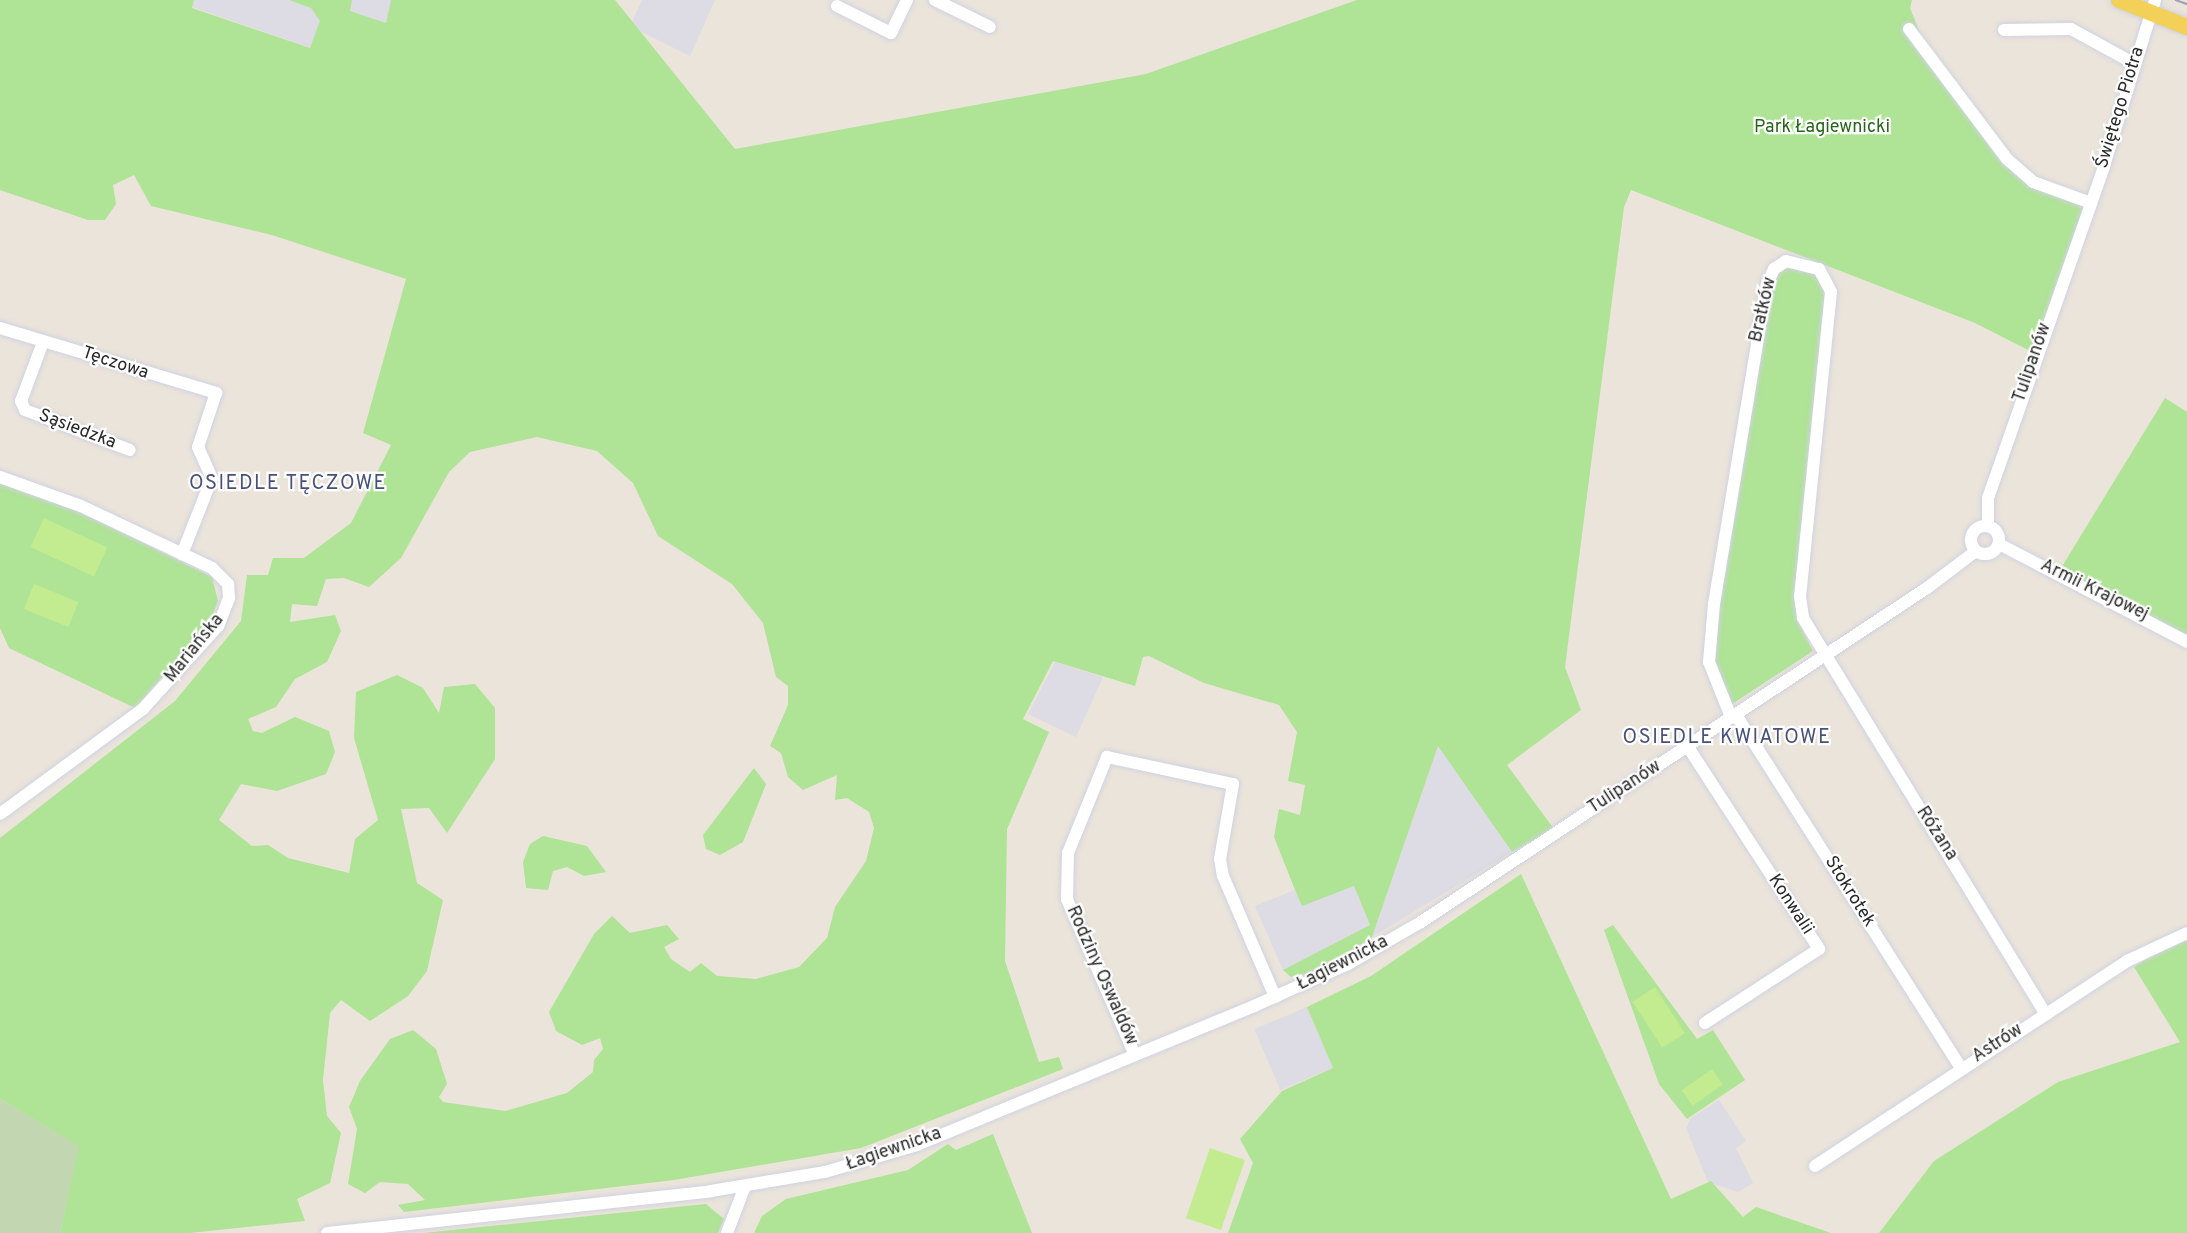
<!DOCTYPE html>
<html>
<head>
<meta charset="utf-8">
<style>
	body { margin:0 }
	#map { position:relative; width:2187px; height:1233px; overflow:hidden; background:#ebe4da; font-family:Overpass,sans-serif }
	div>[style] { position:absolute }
	.industrial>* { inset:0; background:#dddbe3; transform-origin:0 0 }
	.green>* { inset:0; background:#afe395 }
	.cemetery>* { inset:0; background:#c2d6b1 }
	.pitch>* { inset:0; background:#c3eb90; transform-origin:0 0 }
	.roads { filter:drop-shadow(0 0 2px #cfd2e2) drop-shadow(0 0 2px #cfd2e2) }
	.minor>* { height:12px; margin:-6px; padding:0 6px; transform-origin:6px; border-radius:6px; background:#fff }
	.minor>.ring { margin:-6px; padding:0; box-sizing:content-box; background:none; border:12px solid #fff; border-radius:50% }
	.major>* { height:16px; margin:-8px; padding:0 8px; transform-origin:8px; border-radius:8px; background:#f3d058 }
	.tram>* { height:1.5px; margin:-0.75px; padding:0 0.75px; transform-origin:0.75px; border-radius:0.75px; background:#9da0b4 }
	span { translate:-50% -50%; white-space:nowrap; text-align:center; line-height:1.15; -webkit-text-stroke:4.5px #fff; paint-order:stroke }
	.street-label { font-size:18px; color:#292929 }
	.park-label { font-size:18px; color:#276618 }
	.neighbourhood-label { font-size:20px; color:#48517a; letter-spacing:1.5px }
</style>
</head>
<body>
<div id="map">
	<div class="industrial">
		<i style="clip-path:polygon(194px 0,289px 0,311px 8px,321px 21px,311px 48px,192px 7px)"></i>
		<i style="clip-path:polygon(352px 0,391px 0,386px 23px,349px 11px)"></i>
		<i style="clip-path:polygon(642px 0,715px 0,690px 56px,638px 30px,632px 22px)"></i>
		<i style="clip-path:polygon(1055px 662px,1103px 677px,1076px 737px,1028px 714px)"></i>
		<i style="clip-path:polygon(1438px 746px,1512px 852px,1372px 937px,1376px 926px)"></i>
		<i style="clip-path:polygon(1354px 886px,1370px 926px,1283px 970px,1255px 906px,1295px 890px,1302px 905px)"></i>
		<i style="left:1307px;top:1007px;width:66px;height:57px;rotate:67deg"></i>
		<i style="clip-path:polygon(1719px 1100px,1746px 1141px,1736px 1148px,1753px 1183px,1738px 1192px,1708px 1182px,1686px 1128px,1691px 1118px)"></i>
	</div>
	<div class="green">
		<i style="clip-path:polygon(0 0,194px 0,192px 8px,310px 48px,320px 21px,311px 8px,289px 0,352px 0,350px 11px,386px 23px,391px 0,615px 0,735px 149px,1146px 74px,1357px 0,1912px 0,1910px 8px,1934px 68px,2029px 177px,2091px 203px,2036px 354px,1975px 323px,1631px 190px,1624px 207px,1565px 667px,1581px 710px,1507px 765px,1554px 829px,1512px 852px,1438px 746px,1372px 937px,1320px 971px,1291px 977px,1283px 970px,1370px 925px,1354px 886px,1302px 906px,1295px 890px,1274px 837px,1279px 809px,1300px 815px,1305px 785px,1288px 781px,1297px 732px,1279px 705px,1204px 683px,1149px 656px,1143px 657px,1135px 686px,1053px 661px,1023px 719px,1049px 732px,1007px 829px,1005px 961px,1039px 1062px,1059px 1057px,1063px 1069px,861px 1148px,674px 1180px,404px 1212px,398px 1205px,425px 1200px,408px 1184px,380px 1182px,365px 1193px,348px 1184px,357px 1129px,349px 1107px,360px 1081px,390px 1039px,413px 1030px,436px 1049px,447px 1084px,439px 1097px,443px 1102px,505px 1111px,567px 1093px,593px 1072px,594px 1060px,603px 1049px,600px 1038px,582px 1045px,556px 1031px,549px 1012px,594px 934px,612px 916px,630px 933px,667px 925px,679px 939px,664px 947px,671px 959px,690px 972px,701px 963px,717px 976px,756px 979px,799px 967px,827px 938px,835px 907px,866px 861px,874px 828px,869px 812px,847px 798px,835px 800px,837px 775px,803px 790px,788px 777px,781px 753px,770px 746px,788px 705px,788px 686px,776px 677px,763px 623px,732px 584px,658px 536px,633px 483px,597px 451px,537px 437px,470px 452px,449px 472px,401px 558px,369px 587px,344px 578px,326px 579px,317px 606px,292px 604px,290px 622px,335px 615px,341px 631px,327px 662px,295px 679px,276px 707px,248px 719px,253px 731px,262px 733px,295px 717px,329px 731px,335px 752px,326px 774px,277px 791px,241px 784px,219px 820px,252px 846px,268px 845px,288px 858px,349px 873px,355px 839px,378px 820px,354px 738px,356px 692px,397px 675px,423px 688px,439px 713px,444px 687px,475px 684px,495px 708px,495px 759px,447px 833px,429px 808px,401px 809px,417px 883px,443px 900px,427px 971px,408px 996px,370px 1021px,341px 1000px,330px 1013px,323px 1080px,327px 1116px,341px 1133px,330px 1183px,297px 1199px,305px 1221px,190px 1233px,60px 1233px,78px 1146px,0 1099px,0 838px,175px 701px,241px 621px,247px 575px,268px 575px,273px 558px,304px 558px,351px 523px,391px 445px,363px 433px,406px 279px,272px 235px,151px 206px,134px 175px,113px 185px,116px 204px,105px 220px,88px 220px,0 190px)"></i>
		<i style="clip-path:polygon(1803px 262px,1830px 285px,1803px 618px,1803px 632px,1813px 651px,1732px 704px,1709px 662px,1774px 269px)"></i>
		<i style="clip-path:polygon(2165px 398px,2187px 412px,2187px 642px,2058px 573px)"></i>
		<i style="clip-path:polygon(0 483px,80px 512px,212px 577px,218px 601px,210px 622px,135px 708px,9px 648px,0 628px)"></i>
		<i style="clip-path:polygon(754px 768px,766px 784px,743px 842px,720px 855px,706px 849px,703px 835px)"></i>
		<i style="clip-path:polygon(543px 836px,587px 846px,606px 872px,584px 876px,567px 867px,553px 871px,548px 890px,526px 888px,523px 862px,530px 844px)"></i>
		<i style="clip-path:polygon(1521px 874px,1671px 1199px,1711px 1181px,1743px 1217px,1756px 1207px,1831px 1233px,1228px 1233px,1253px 1163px,1240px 1139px,1282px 1091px,1333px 1068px,1307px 1007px,1371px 976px)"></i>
		<i style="clip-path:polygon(1613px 925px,1697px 1039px,1713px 1030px,1745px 1080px,1687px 1119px,1659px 1084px,1604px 930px)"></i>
		<i style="clip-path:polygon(2187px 933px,2187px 1233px,1879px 1233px,1934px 1161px,2058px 1082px,2180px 1042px,2134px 967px)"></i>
		<i style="clip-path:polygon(993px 1134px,1032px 1233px,754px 1233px,762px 1216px,786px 1199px,908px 1170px,948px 1144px,956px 1150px)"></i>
		<i style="clip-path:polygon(706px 1204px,724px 1219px,718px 1233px,423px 1233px)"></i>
	</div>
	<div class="cemetery">
		<i style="clip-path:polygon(0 1099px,79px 1146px,60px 1233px,0 1233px)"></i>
	</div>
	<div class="pitch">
		<i style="left:44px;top:518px;width:70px;height:32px;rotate:25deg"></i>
		<i style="left:34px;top:584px;width:48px;height:27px;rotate:22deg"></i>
		<i style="left:1655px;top:987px;width:55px;height:27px;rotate:57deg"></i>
		<i style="left:1712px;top:1069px;width:19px;height:37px;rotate:55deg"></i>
		<i style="left:1210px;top:1148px;width:37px;height:74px;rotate:19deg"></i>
	</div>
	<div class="roads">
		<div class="minor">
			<i style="left:935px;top:0;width:61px;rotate:26.1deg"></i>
			<i style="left:837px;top:6px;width:60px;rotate:26.6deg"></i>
			<i style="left:891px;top:33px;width:37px;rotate:-64deg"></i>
			<i style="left:1909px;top:29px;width:163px;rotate:53deg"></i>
			<i style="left:2007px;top:159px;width:35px;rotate:41deg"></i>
			<i style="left:2033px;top:182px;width:62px;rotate:19.9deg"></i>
			<i style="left:2004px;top:30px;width:67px;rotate:-0.9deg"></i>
			<i style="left:2071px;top:29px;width:71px;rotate:28.7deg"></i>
			<i style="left:0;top:328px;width:226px;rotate:16.7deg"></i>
			<i style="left:216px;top:393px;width:57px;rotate:108.4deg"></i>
			<i style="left:198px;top:447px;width:34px;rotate:66deg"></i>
			<i style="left:212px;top:478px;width:82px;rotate:111.5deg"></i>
			<i style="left:43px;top:342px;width:63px;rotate:110.4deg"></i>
			<i style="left:21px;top:401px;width:10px;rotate:66deg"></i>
			<i style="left:25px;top:410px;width:112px;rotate:20.9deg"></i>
			<i style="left:0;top:477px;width:86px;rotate:19.7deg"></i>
			<i style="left:81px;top:506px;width:145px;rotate:25.3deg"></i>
			<i style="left:212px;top:568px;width:23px;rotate:45deg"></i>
			<i style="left:228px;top:584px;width:14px;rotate:86deg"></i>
			<i style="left:229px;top:598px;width:30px;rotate:111deg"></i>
			<i style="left:218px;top:626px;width:112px;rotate:132.1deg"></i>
			<i style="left:143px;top:709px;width:177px;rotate:143.7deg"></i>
			<i class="ring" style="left:1971px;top:526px;width:16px;height:16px"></i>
			<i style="left:1988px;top:526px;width:28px;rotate:-90deg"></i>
			<i style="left:1988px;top:498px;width:352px;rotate:-70.7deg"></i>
			<i style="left:2104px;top:166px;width:174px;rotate:-72.9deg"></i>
			<i style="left:1999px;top:544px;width:212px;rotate:27.5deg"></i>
			<i style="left:1688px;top:747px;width:241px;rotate:57deg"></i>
			<i style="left:1819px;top:949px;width:136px;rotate:147deg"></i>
			<i style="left:1135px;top:1055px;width:170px;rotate:-113.6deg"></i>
			<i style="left:1067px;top:899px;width:46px;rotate:-88.8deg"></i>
			<i style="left:1068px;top:853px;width:104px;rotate:-67.9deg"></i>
			<i style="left:1107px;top:757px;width:129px;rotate:12.1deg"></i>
			<i style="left:1233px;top:784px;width:76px;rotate:99.8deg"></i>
			<i style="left:1220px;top:859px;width:17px;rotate:80deg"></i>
			<i style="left:1223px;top:876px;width:132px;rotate:66.7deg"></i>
			<i style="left:1961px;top:1068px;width:411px;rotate:-122.5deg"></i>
			<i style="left:1740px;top:721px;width:14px;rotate:-141deg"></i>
			<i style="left:1729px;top:712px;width:54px;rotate:-111.8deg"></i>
			<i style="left:1709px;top:662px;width:58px;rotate:-85.1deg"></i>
			<i style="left:1714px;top:604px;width:324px;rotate:-80.6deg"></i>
			<i style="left:1767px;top:284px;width:17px;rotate:-65deg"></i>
			<i style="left:1774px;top:269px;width:14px;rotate:-34deg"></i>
			<i style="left:1786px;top:261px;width:34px;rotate:14deg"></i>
			<i style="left:1819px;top:269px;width:26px;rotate:62deg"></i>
			<i style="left:1831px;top:292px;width:306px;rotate:95.8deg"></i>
			<i style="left:1800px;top:596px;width:22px;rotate:82deg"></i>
			<i style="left:1803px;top:618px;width:465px;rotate:58.5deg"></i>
			<i style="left:1815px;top:1166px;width:373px;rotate:-33.3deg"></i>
			<i style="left:2127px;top:961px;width:66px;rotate:-25deg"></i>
			<i style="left:327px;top:1233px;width:386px;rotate:-6.2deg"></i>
			<i style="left:711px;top:1191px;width:116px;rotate:-9.5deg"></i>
			<i style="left:825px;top:1172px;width:96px;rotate:-16.4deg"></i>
			<i style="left:917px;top:1145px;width:365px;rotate:-22.4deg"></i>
			<i style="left:1254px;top:1006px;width:103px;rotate:-24.1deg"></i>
			<i style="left:1348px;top:964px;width:84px;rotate:-29.9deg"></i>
			<i style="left:1421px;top:922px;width:606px;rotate:-33.43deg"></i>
			<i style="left:1927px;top:588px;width:61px;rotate:-37.1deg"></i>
			<i style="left:727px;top:1233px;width:50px;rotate:-69deg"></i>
		</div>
		<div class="major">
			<i style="left:2119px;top:0;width:73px;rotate:21.7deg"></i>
		</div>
	</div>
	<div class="tram">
		<i style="left:2176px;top:0;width:12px;rotate:20deg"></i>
	</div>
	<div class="street-label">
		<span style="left:2121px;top:108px;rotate:-73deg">Świętego Piotra</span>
		<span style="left:1764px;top:310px;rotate:-77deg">Bratków</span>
		<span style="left:2033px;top:363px;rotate:-71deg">Tulipanów</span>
		<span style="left:115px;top:364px;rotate:18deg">Tęczowa</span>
		<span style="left:77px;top:430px;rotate:21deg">Sąsiedzka</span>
		<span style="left:2094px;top:591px;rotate:26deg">Armii Krajowej</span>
		<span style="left:195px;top:649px;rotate:-51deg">Mariańska</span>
		<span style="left:1625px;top:788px;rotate:-33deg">Tulipanów</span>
		<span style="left:1936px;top:834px;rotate:57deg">Różana</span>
		<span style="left:1849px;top:892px;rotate:58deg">Stokrotek</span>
		<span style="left:1790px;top:905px;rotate:57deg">Konwalii</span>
		<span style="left:1343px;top:964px;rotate:-27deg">Łagiewnicka</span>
		<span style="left:1101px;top:976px;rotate:66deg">Rodziny Oswaldów</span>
		<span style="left:1998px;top:1044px;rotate:-33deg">Astrów</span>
		<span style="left:894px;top:1150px;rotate:-19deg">Łagiewnicka</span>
	</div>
	<div class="park-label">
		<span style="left:1822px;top:128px">Park Łagiewnicki</span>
	</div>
	<div class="neighbourhood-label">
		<span style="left:288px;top:484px">OSIEDLE TĘCZOWE</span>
		<span style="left:1727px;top:738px">OSIEDLE KWIATOWE</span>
	</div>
</div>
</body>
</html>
